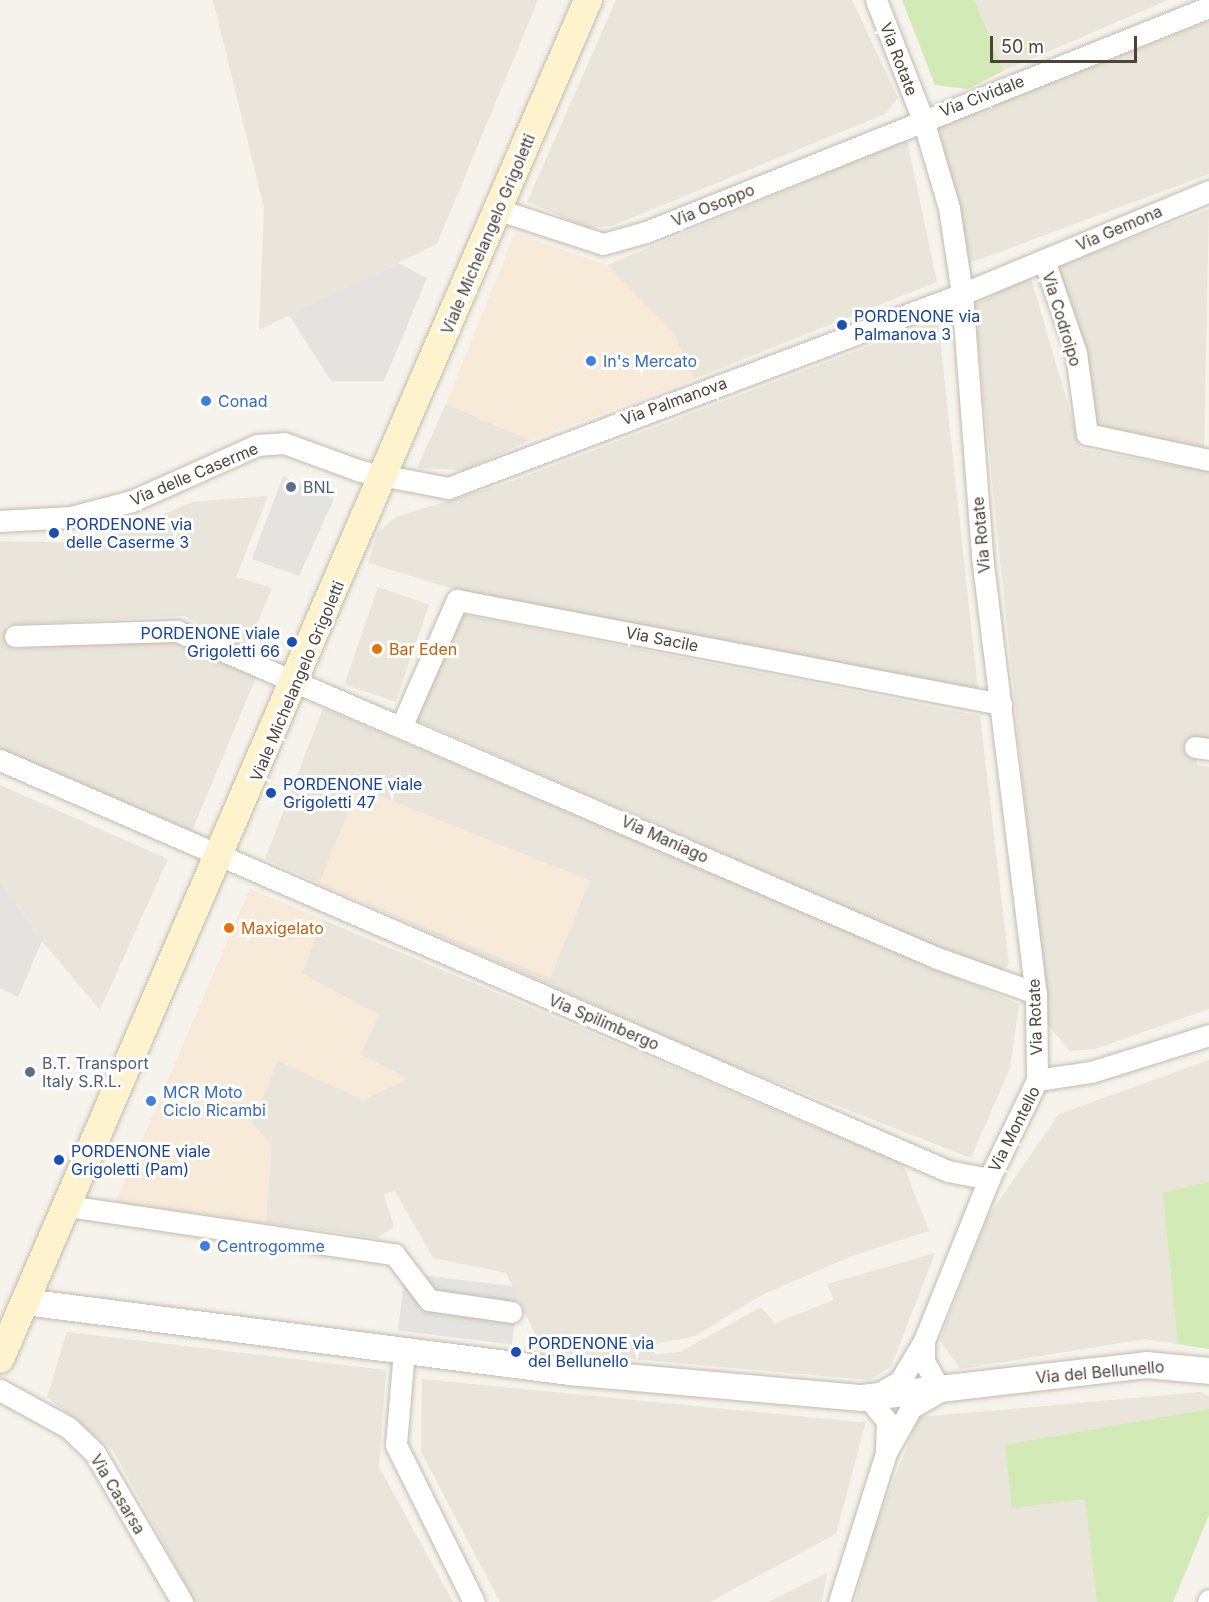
<!DOCTYPE html>
<html>
<head>
<meta charset="utf-8">
<style>
	body { margin:0 }
	#map { position:relative; width:1209px; height:1602px; overflow:hidden; background:#f6f3ec; font-family:Inter,sans-serif }
	div>[style] { position:absolute }
	.residential>* { inset:0; background:#eae5da; transform-origin:0 0 }
	.commercial>* { inset:0; background:#f7ead8; transform-origin:0 0 }
	.green>* { inset:0; background:#d2eab5 }
	.parking>* { inset:0; background:#e5e3e0; transform-origin:0 0 }
	.roads { filter:drop-shadow(0 0 2px #c2bbae) drop-shadow(0 0 2px #c2bbae) }
	.minor>* { height:21px; margin:-10.5px; padding:0 10.5px; transform-origin:10.5px; border-radius:10.5px; background:#fff }
	.tertiary>* { height:26px; margin:-13px; padding:0 13px; transform-origin:13px; border-radius:13px; background:#fff }
	.secondary>* { height:28px; margin:-14px; padding:0 14px; transform-origin:14px; border-radius:14px; background:#fff3cd }
	.dots>* { width:16px; height:16px; translate:-50% -50%; box-sizing:border-box; border:3px solid #fff; border-radius:50% }
	span { translate:-50% -50%; white-space:nowrap; text-align:center; line-height:1.15; -webkit-text-stroke:6px #fff; paint-order:stroke }
	.street-label { font-size:16px; color:#4b4439 }
	.transit-label { font-size:16px; color:#164399 }
	.left { translate:0 -50%; text-align:left }
	.right { translate:-100% -50%; text-align:right }
	.shop-label { font-size:16px; color:#366cbe }
	.service-label { font-size:16px; color:#4e5e75 }
	.food-label { font-size:16px; color:#c56008 }
	.scale { position:absolute; left:990px; top:36px; width:147px; height:27px; box-sizing:border-box; border:3px solid #4b4439; border-top:0; padding-left:8px; font-size:18px; line-height:21px; white-space:nowrap; color:#4b4439; -webkit-text-stroke:4px #fff; paint-order:stroke }
</style>
</head>
<body>
<div id="map">
	<div class="residential">
		<i style="clip-path:polygon(213px 0,538px 0,437px 244px,259px 330px,264px 208px)"></i>
		<i style="clip-path:polygon(616px 0,852px 0,898px 98px,885px 114px,612px 226px,589px 228px,527px 202px)"></i>
		<i style="clip-path:polygon(975px 0,1168px 0,1003px 71px)"></i>
		<i style="clip-path:polygon(1209px 21px,1209px 174px,970px 263px,939px 127px)"></i>
		<i style="clip-path:polygon(907px 140px,937px 282px,694px 379px,672px 331px,607px 265px)"></i>
		<i style="clip-path:polygon(1209px 209px,1204px 450px,1096px 429px,1056px 267px)"></i>
		<i style="clip-path:polygon(1030px 275px,1081px 449px,1209px 471px,1209px 747px,1195px 748px,1197px 765px,1209px 767px,1209px 1009px,1095px 1049px,1070px 1051px,1048px 1025px,974px 305px)"></i>
		<i style="clip-path:polygon(938px 320px,978px 690px,457px 590px,368px 563px,377px 533px,396px 517px,510px 482px)"></i>
		<i style="clip-path:polygon(446px 404px,530px 440px,466px 470px,417px 468px)"></i>
		<i style="clip-path:polygon(268px 496px,236px 577px,272px 588px,247px 649px,184px 616px,5px 625px,12px 649px,165px 640px,257px 675px,192px 831px,0 749px,0 541px,96px 543px,192px 502px)"></i>
		<i style="left:378px;top:587px;width:54px;height:103px;rotate:19deg"></i>
		<i style="clip-path:polygon(460px 614px,980px 716px,1009px 964px,998px 974px,417px 720px)"></i>
		<i style="clip-path:polygon(323px 708px,1019px 1004px,1010px 1068px,971px 1158px,717px 1059px,265px 859px)"></i>
		<i style="clip-path:polygon(0 785px,168px 859px,100px 1010px,42px 941px,0 880px)"></i>
		<i style="clip-path:polygon(250px 889px,903px 1164px,929px 1231px,852px 1256px,762px 1295px,695px 1336px,656px 1344px,654px 1354px,680px 1352px,761px 1307px,775px 1323px,834px 1300px,827px 1284px,935px 1253px,891px 1367px,869px 1380px,543px 1351px,506px 1273px,433px 1258px,395px 1191px,384px 1194px,394px 1227px,377px 1238px,116px 1202px)"></i>
		<i style="clip-path:polygon(1209px 1060px,1209px 1349px,1145px 1339px,960px 1369px,940px 1340px,987px 1218px,1059px 1114px)"></i>
		<i style="clip-path:polygon(67px 1332px,386px 1370px,379px 1467px,453px 1602px,195px 1602px,113px 1450px,47px 1397px)"></i>
		<i style="clip-path:polygon(422px 1379px,859px 1422px,866px 1421px,836px 1534px,710px 1602px,500px 1602px,421px 1452px)"></i>
		<i style="clip-path:polygon(1201px 1392px,1209px 1396px,1209px 1515px,1173px 1602px,855px 1602px,873px 1532px,919px 1417px)"></i>
		<i style="clip-path:polygon(827px 1573px,822px 1602px,768px 1602px)"></i>
	</div>
	<div class="commercial">
		<i style="clip-path:polygon(515px 233px,607px 265px,672px 331px,694px 379px,530px 440px,446px 404px)"></i>
		<i style="left:358px;top:787px;width:250px;height:105px;rotate:22deg"></i>
		<i style="clip-path:polygon(250px 889px,323px 920px,302px 973px,379px 1015px,361px 1054px,409px 1079px,363px 1100px,278px 1061px,252px 1123px,272px 1146px,266px 1223px,116px 1202px)"></i>
	</div>
	<div class="green">
		<i style="clip-path:polygon(902px 0,975px 0,1003px 71px,968px 89px,935px 85px)"></i>
		<i style="clip-path:polygon(1209px 1182px,1209px 1349px,1178px 1344px,1163px 1193px)"></i>
		<i style="clip-path:polygon(1209px 1409px,1209px 1515px,1173px 1602px,1097px 1602px,1085px 1499px,1012px 1508px,1005px 1445px)"></i>
	</div>
	<div class="parking">
		<i style="clip-path:polygon(398px 263px,427px 278px,384px 381px,331px 381px,289px 315px)"></i>
		<i style="clip-path:polygon(283px 476px,334px 499px,299px 576px,252px 559px)"></i>
		<i style="clip-path:polygon(0 880px,42px 941px,18px 997px,0 988px)"></i>
		<i style="left:405px;top:1273px;width:115px;height:58px;rotate:7deg"></i>
	</div>
	<div class="roads">
		<div class="minor">
			<i style="left:876px;top:0;width:129px;rotate:68.6deg"></i>
			<i style="left:923px;top:120px;width:92px;rotate:73.5deg"></i>
			<i style="left:949px;top:208px;width:87px;rotate:81.4deg"></i>
			<i style="left:962px;top:294px;width:263px;rotate:85.6deg"></i>
			<i style="left:982px;top:556px;width:440px;rotate:83deg"></i>
			<i style="left:1036px;top:993px;width:87px;rotate:89.3deg"></i>
			<i style="left:1037px;top:1080px;width:110px;rotate:115.9deg"></i>
			<i style="left:989px;top:1179px;width:175px;rotate:111.9deg"></i>
			<i style="left:924px;top:1341px;width:47px;rotate:121deg"></i>
			<i style="left:900px;top:1381px;width:36px;rotate:150deg"></i>
			<i style="left:869px;top:1399px;width:28px;rotate:51deg"></i>
			<i style="left:887px;top:1421px;width:32px;rotate:92deg"></i>
			<i style="left:499px;top:210px;width:109px;rotate:18.1deg"></i>
			<i style="left:603px;top:244px;width:45px;rotate:-15.6deg"></i>
			<i style="left:646px;top:232px;width:606px;rotate:-21.78deg"></i>
			<i style="left:1044px;top:260px;width:98px;rotate:71deg"></i>
			<i style="left:1076px;top:353px;width:82px;rotate:82.3deg"></i>
			<i style="left:1087px;top:434px;width:125px;rotate:12deg"></i>
			<i style="left:0;top:521px;width:71px;rotate:-3.2deg"></i>
			<i style="left:71px;top:517px;width:63px;rotate:-14.7deg"></i>
			<i style="left:132px;top:501px;width:137px;rotate:-24.1deg"></i>
			<i style="left:257px;top:445px;width:27px;rotate:-4deg"></i>
			<i style="left:284px;top:443px;width:81px;rotate:20.2deg"></i>
			<i style="left:360px;top:471px;width:90px;rotate:10.9deg"></i>
			<i style="left:448px;top:488px;width:549px;rotate:-20.68deg"></i>
			<i style="left:962px;top:294px;width:268px;rotate:-22.6deg"></i>
			<i style="left:15px;top:636px;width:162px;rotate:-1.8deg"></i>
			<i style="left:177px;top:631px;width:827px;rotate:23.28deg"></i>
			<i style="left:937px;top:958px;width:105px;rotate:19.5deg"></i>
			<i style="left:402px;top:725px;width:137px;rotate:-66.3deg"></i>
			<i style="left:457px;top:600px;width:554px;rotate:10.82deg"></i>
			<i style="left:1195px;top:747px;width:14px;rotate:8deg"></i>
			<i style="left:0;top:760px;width:1033px;rotate:23.44deg"></i>
			<i style="left:948px;top:1171px;width:42px;rotate:11deg"></i>
			<i style="left:1037px;top:1080px;width:55px;rotate:-8.4deg"></i>
			<i style="left:1091px;top:1072px;width:124px;rotate:-17.4deg"></i>
			<i style="left:67px;top:1206px;width:331px;rotate:8.4deg"></i>
			<i style="left:394px;top:1254px;width:58px;rotate:52.7deg"></i>
			<i style="left:429px;top:1300px;width:83px;rotate:8.3deg"></i>
			<i style="left:404px;top:1351px;width:94px;rotate:94.9deg"></i>
			<i style="left:396px;top:1445px;width:175px;rotate:63.6deg"></i>
			<i style="left:0;top:1390px;width:79px;rotate:28.8deg"></i>
			<i style="left:69px;top:1428px;width:36px;rotate:44deg"></i>
			<i style="left:95px;top:1453px;width:173px;rotate:59.7deg"></i>
			<i style="left:839px;top:1602px;width:156px;rotate:-72.5deg"></i>
			<i style="left:886px;top:1453px;width:51px;rotate:-60.9deg"></i>
			<i style="left:911px;top:1408px;width:34px;rotate:-30deg"></i>
			<i style="left:941px;top:1391px;width:34px;rotate:-120deg"></i>
			<i style="left:924px;top:1362px;width:21px;rotate:-90deg"></i>
			<i style="left:1208px;top:1602px;width:2px;rotate:-63deg"></i>
		</div>
		<div class="tertiary">
			<i style="left:25px;top:1302px;width:548px;rotate:7.33deg"></i>
			<i style="left:569px;top:1372px;width:294px;rotate:5.1deg"></i>
			<i style="left:862px;top:1398px;width:286px;rotate:-6.6deg"></i>
			<i style="left:1146px;top:1365px;width:63px;rotate:5.4deg"></i>
		</div>
		<div class="secondary">
			<i style="left:0;top:1359px;width:1481px;rotate:-66.6deg"></i>
		</div>
	</div>
	<div class="dots">
		<i style="left:842px;top:325px;background:#1a4fb4"></i>
		<i style="left:591px;top:361px;background:#3f7fe0"></i>
		<i style="left:206px;top:401px;background:#3f7fe0"></i>
		<i style="left:291px;top:487px;background:#5c6f8a"></i>
		<i style="left:54px;top:533px;background:#1a4fb4"></i>
		<i style="left:292px;top:642px;background:#1a4fb4"></i>
		<i style="left:377px;top:649px;background:#e8710a"></i>
		<i style="left:271px;top:793px;background:#1a4fb4"></i>
		<i style="left:229px;top:928px;background:#e8710a"></i>
		<i style="left:30px;top:1072px;background:#5c6f8a"></i>
		<i style="left:151px;top:1101px;background:#3f7fe0"></i>
		<i style="left:59px;top:1160px;background:#1a4fb4"></i>
		<i style="left:205px;top:1246px;background:#3f7fe0"></i>
		<i style="left:516px;top:1352px;background:#1a4fb4"></i>
	</div>
	<div class="street-label">
		<span style="left:899px;top:59px;rotate:69deg">Via Rotate</span>
		<span style="left:982px;top:96px;rotate:-21deg">Via Cividale</span>
		<span style="left:713px;top:205px;rotate:-22deg">Via Osoppo</span>
		<span style="left:1119px;top:228px;rotate:-23deg">Via Gemona</span>
		<span style="left:488px;top:234px;rotate:-67deg">Viale Michelangelo Grigoletti</span>
		<span style="left:1062px;top:319px;rotate:73deg">Via Codroipo</span>
		<span style="left:674px;top:401px;rotate:-20deg">Via Palmanova</span>
		<span style="left:194px;top:474px;rotate:-23deg">Via delle Caserme</span>
		<span style="left:981px;top:535px;rotate:-95deg">Via Rotate</span>
		<span style="left:662px;top:639px;rotate:11deg">Via Sacile</span>
		<span style="left:297px;top:681px;rotate:-67deg">Viale Michelangelo Grigoletti</span>
		<span style="left:665px;top:839px;rotate:24deg">Via Maniago</span>
		<span style="left:1035px;top:1017px;rotate:-92deg">Via Rotate</span>
		<span style="left:604px;top:1022px;rotate:23deg">Via Spilimbergo</span>
		<span style="left:1014px;top:1129px;rotate:-63deg">Via Montello</span>
		<span style="left:1100px;top:1372px;rotate:-5deg">Via del Bellunello</span>
		<span style="left:118px;top:1494px;rotate:59deg">Via Casarsa</span>
	</div>
	<div class="transit-label">
		<span class="left" style="left:854px;top:325px">PORDENONE via<br>Palmanova 3</span>
		<span class="left" style="left:66px;top:533px">PORDENONE via<br>delle Caserme 3</span>
		<span class="right" style="left:280px;top:642px">PORDENONE viale<br>Grigoletti 66</span>
		<span class="left" style="left:283px;top:793px">PORDENONE viale<br>Grigoletti 47</span>
		<span class="left" style="left:71px;top:1160px">PORDENONE viale<br>Grigoletti (Pam)</span>
		<span class="left" style="left:528px;top:1352px">PORDENONE via<br>del Bellunello</span>
	</div>
	<div class="shop-label">
		<span class="left" style="left:603px;top:361px">In's Mercato</span>
		<span class="left" style="left:218px;top:401px">Conad</span>
		<span class="left" style="left:163px;top:1101px">MCR Moto<br>Ciclo Ricambi</span>
		<span class="left" style="left:217px;top:1246px">Centrogomme</span>
	</div>
	<div class="service-label">
		<span class="left" style="left:303px;top:487px">BNL</span>
		<span class="left" style="left:42px;top:1072px">B.T. Transport<br>Italy S.R.L.</span>
	</div>
	<div class="food-label">
		<span class="left" style="left:389px;top:649px">Bar Eden</span>
		<span class="left" style="left:241px;top:928px">Maxigelato</span>
	</div>
	<div class="scale">50 m</div>
</div>
</body>
</html>
